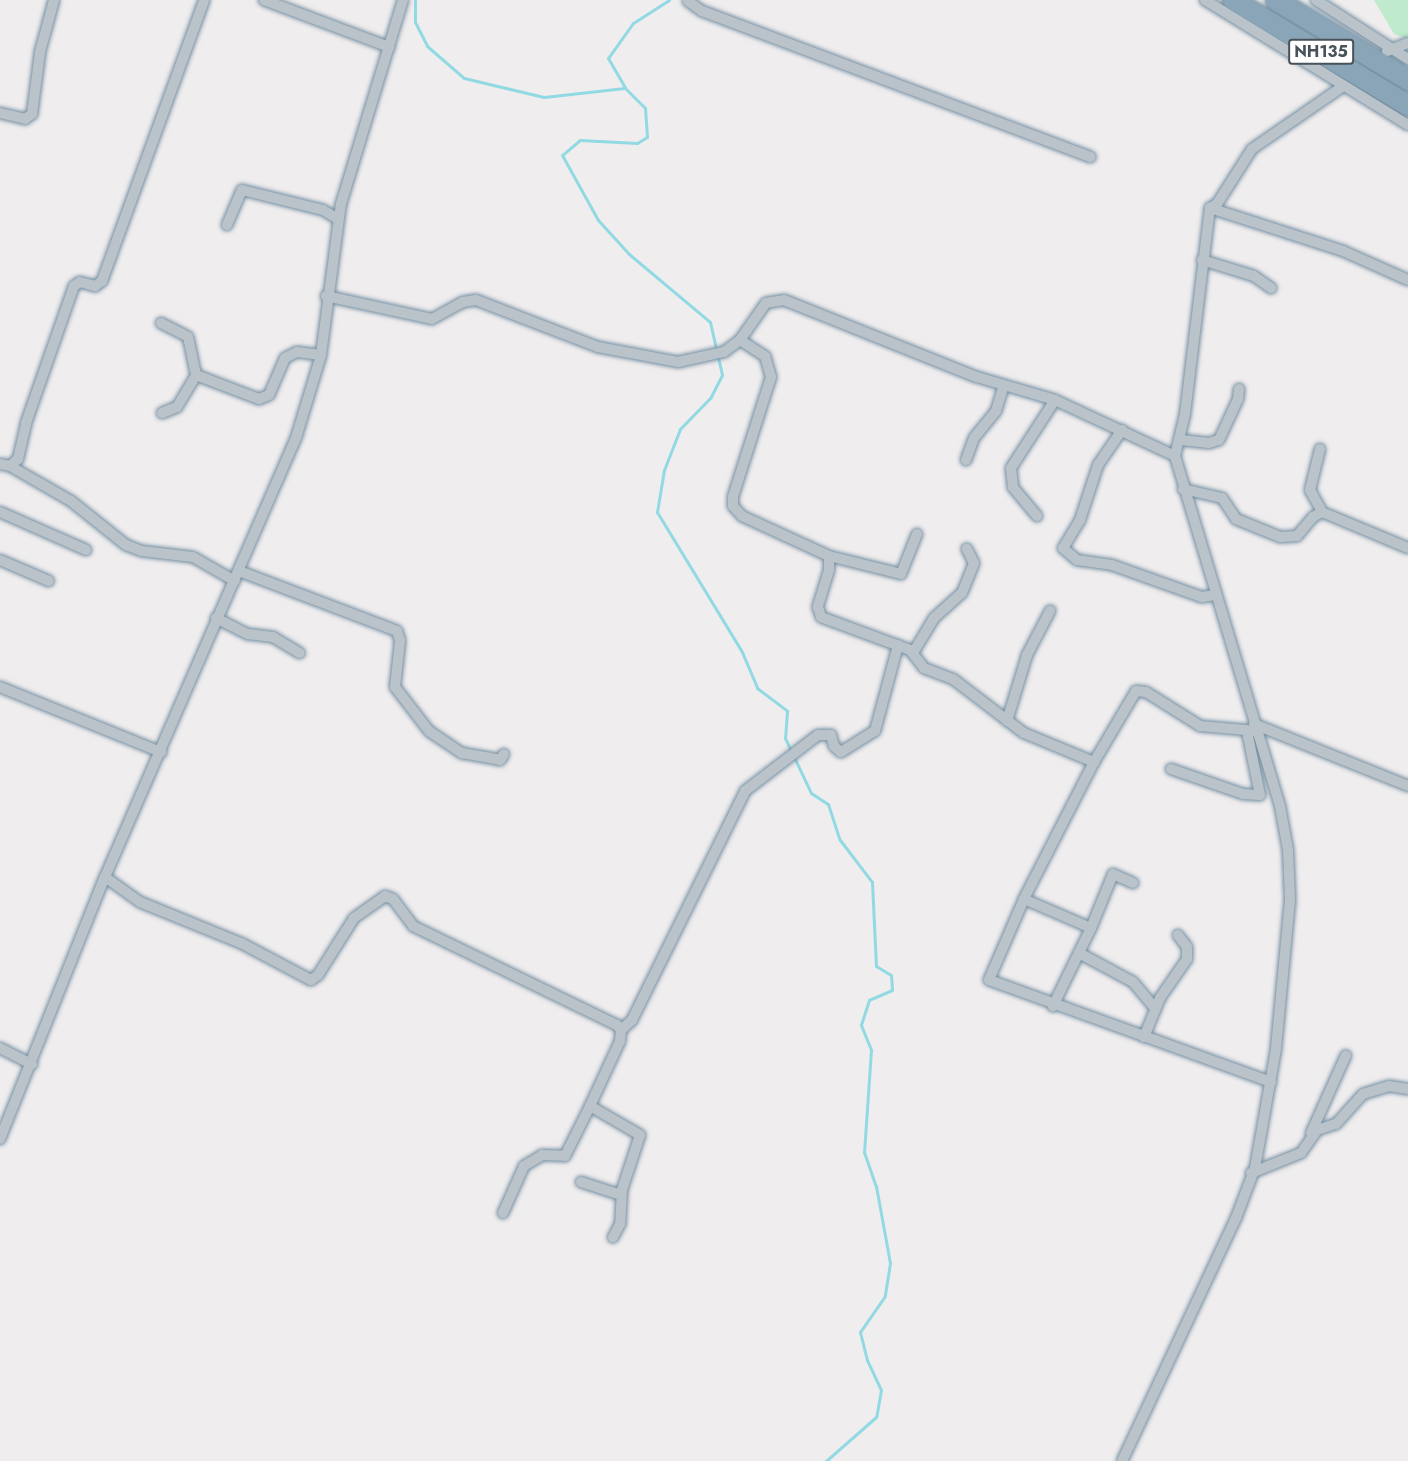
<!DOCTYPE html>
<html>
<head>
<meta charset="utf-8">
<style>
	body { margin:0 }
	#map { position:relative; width:1408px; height:1461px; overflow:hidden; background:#f0edee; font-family:Jost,sans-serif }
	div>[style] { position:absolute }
	.green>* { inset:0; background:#bfeacb }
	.stream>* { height:3px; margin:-1.5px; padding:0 1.5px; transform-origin:1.5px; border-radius:1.5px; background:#91dae3 }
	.roads { filter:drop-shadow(0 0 2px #7590a3) drop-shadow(0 0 2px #7590a3) }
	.street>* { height:10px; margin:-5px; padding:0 5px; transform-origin:5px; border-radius:5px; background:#bac3c9 }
	.highway>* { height:20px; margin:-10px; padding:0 10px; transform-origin:10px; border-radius:10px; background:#8aa5b8 }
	span { translate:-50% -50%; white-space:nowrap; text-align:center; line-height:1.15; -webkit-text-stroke:4.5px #fff; paint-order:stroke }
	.shield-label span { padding:2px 4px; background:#fff; border:2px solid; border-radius:4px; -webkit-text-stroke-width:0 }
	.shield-label { font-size:16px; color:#475259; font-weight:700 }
</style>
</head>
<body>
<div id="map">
	<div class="green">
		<i style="clip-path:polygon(1374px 0,1408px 0,1408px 39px,1394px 34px)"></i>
	</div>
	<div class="stream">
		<i style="left:415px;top:0;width:22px;rotate:90deg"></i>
		<i style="left:415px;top:22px;width:27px;rotate:63deg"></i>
		<i style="left:427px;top:46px;width:49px;rotate:40.9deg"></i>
		<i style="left:464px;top:78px;width:82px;rotate:13.4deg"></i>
		<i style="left:544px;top:97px;width:81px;rotate:-6.3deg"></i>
		<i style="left:669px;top:0;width:43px;rotate:147.4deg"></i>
		<i style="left:633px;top:23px;width:43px;rotate:125.5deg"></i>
		<i style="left:608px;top:58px;width:34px;rotate:60deg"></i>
		<i style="left:625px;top:88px;width:28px;rotate:45deg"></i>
		<i style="left:645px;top:108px;width:29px;rotate:86deg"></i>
		<i style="left:647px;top:137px;width:12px;rotate:149deg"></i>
		<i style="left:637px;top:143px;width:57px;rotate:-177deg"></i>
		<i style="left:580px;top:140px;width:23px;rotate:140deg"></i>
		<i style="left:562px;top:155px;width:74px;rotate:61deg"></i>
		<i style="left:598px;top:220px;width:46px;rotate:47.6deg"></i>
		<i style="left:629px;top:254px;width:106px;rotate:40deg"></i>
		<i style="left:710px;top:322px;width:54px;rotate:77.2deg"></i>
		<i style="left:722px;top:375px;width:25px;rotate:117deg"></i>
		<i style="left:711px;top:397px;width:45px;rotate:134.1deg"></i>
		<i style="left:680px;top:429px;width:44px;rotate:111.3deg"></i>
		<i style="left:664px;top:470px;width:43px;rotate:99.5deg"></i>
		<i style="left:657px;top:512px;width:164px;rotate:58.7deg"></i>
		<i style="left:742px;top:652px;width:39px;rotate:67deg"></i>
		<i style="left:757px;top:688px;width:38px;rotate:37deg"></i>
		<i style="left:787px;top:711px;width:27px;rotate:94deg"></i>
		<i style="left:785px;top:738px;width:61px;rotate:64.7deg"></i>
		<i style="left:811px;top:793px;width:20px;rotate:33deg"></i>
		<i style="left:828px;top:804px;width:38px;rotate:72deg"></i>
		<i style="left:840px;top:840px;width:53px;rotate:52.7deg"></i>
		<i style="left:872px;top:882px;width:84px;rotate:87.3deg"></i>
		<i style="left:876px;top:966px;width:17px;rotate:31deg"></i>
		<i style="left:891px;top:975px;width:15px;rotate:86deg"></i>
		<i style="left:892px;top:990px;width:25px;rotate:157deg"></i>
		<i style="left:869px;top:1000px;width:26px;rotate:108deg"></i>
		<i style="left:861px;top:1025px;width:27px;rotate:68deg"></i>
		<i style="left:871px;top:1050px;width:102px;rotate:93.9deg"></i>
		<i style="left:864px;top:1152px;width:36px;rotate:71deg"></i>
		<i style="left:876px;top:1186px;width:78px;rotate:79.7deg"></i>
		<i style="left:890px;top:1263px;width:33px;rotate:99deg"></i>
		<i style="left:885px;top:1296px;width:44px;rotate:124.8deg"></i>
		<i style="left:860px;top:1332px;width:29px;rotate:76deg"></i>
		<i style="left:867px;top:1360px;width:33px;rotate:65deg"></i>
		<i style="left:881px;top:1390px;width:27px;rotate:100deg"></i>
		<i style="left:876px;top:1417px;width:67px;rotate:138.7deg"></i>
	</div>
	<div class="roads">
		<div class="street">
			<i style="left:264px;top:0;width:134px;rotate:20.6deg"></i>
			<i style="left:1205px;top:0;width:238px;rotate:31.6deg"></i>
			<i style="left:1316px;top:0;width:109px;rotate:32.7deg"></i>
			<i style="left:688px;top:1px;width:17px;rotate:36deg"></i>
			<i style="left:702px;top:11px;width:415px;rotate:20.6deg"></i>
			<i style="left:1387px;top:51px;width:22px;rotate:-21deg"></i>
			<i style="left:0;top:113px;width:26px;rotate:13deg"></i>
			<i style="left:25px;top:119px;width:9px;rotate:-36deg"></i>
			<i style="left:32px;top:114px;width:63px;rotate:-82.6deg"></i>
			<i style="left:40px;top:52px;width:54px;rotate:-74.9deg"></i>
			<i style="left:1210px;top:208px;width:140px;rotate:17.9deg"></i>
			<i style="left:1343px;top:251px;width:71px;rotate:24deg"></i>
			<i style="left:227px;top:225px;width:38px;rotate:-67deg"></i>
			<i style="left:242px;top:190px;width:83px;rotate:13.9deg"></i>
			<i style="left:323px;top:210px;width:17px;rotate:31deg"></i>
			<i style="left:1202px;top:260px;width:54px;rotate:17.1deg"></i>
			<i style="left:1254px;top:276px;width:21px;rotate:35deg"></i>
			<i style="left:326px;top:296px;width:108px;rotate:12.2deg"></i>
			<i style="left:432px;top:319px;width:35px;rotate:-29deg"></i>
			<i style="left:463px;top:302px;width:13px;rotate:-9deg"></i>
			<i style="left:476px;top:300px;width:131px;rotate:21.1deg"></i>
			<i style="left:598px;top:347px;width:81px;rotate:10.6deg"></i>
			<i style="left:678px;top:362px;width:47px;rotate:-12.3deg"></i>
			<i style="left:724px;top:352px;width:20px;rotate:-37deg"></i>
			<i style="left:740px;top:340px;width:45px;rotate:-54.9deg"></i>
			<i style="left:766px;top:303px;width:18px;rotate:-9deg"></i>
			<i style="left:784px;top:300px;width:208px;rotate:21.8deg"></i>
			<i style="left:977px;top:377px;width:81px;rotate:16.4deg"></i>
			<i style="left:1055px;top:400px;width:132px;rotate:25deg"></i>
			<i style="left:1175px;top:456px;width:365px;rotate:73.3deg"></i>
			<i style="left:1280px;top:806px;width:45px;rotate:79.7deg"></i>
			<i style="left:1288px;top:850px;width:50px;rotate:87.7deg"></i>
			<i style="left:1290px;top:900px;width:150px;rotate:95.4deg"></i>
			<i style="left:1276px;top:1049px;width:121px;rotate:100deg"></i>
			<i style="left:1255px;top:1168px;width:53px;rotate:110.8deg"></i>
			<i style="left:1236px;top:1218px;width:268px;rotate:115.1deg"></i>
			<i style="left:161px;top:323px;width:30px;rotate:27deg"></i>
			<i style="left:188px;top:337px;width:39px;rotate:78deg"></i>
			<i style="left:196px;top:375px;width:67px;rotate:20.9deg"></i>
			<i style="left:259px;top:399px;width:11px;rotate:-22deg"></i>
			<i style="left:269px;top:395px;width:40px;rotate:-66.6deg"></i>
			<i style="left:285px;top:358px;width:13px;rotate:-27deg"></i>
			<i style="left:297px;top:352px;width:24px;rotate:7deg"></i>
			<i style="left:740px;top:340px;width:30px;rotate:33deg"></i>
			<i style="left:765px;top:356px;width:22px;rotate:74deg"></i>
			<i style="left:771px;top:377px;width:126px;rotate:107.6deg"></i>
			<i style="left:733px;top:497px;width:9px;rotate:90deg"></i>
			<i style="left:733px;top:506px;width:13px;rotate:48deg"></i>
			<i style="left:742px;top:516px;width:96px;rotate:24.7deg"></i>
			<i style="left:829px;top:556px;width:14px;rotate:90deg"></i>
			<i style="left:829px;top:570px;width:39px;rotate:107deg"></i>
			<i style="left:818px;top:607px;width:10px;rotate:73deg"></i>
			<i style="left:821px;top:617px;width:95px;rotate:20.3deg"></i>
			<i style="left:910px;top:650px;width:23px;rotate:52deg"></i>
			<i style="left:924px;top:668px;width:31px;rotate:21deg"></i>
			<i style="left:953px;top:679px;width:89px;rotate:37.3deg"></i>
			<i style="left:1024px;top:733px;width:76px;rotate:22.5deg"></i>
			<i style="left:1094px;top:762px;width:82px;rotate:-59.4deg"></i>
			<i style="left:1136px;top:691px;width:10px;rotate:6deg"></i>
			<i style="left:1146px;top:692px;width:64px;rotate:32.2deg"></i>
			<i style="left:1200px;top:726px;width:57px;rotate:5deg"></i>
			<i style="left:162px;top:413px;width:16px;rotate:-22deg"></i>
			<i style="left:177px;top:407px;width:37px;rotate:-59deg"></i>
			<i style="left:1122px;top:430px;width:42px;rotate:124.4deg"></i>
			<i style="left:1098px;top:465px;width:58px;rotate:108.1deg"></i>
			<i style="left:1080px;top:520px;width:33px;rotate:121deg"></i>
			<i style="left:1063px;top:548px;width:18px;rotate:41deg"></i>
			<i style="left:1077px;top:560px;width:35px;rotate:8deg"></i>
			<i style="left:1112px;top:565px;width:96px;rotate:19.6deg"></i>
			<i style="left:1202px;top:597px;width:13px;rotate:-9deg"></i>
			<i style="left:1181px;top:440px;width:28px;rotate:6deg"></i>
			<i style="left:1209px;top:443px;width:10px;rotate:-17deg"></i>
			<i style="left:1219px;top:440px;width:45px;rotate:-65.1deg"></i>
			<i style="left:1238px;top:399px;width:10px;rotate:-84deg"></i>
			<i style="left:1320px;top:449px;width:42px;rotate:103.7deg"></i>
			<i style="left:1310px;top:490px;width:25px;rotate:61deg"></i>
			<i style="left:1175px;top:456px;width:43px;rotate:-76.6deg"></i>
			<i style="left:1185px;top:414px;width:208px;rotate:-83.1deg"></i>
			<i style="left:1210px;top:208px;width:8px;rotate:-30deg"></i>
			<i style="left:1217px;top:204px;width:65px;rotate:-57.5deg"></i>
			<i style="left:1252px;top:149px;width:109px;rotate:-34.6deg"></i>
			<i style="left:966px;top:460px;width:23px;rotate:-70deg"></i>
			<i style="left:974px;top:438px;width:35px;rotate:-51deg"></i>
			<i style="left:996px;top:411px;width:27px;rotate:-73deg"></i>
			<i style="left:0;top:464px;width:10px;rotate:11deg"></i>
			<i style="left:10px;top:466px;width:11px;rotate:-41deg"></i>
			<i style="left:18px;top:459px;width:37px;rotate:-77deg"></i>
			<i style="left:26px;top:423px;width:145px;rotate:-70.7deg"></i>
			<i style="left:74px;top:286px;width:7px;rotate:-34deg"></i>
			<i style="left:80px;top:282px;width:16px;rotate:15deg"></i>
			<i style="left:95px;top:286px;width:9px;rotate:-36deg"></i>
			<i style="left:102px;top:281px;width:299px;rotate:-70deg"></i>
			<i style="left:10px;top:466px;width:70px;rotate:29.8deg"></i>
			<i style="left:71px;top:501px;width:70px;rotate:38.7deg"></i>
			<i style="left:126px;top:545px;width:17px;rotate:21deg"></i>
			<i style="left:142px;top:551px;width:51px;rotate:6.7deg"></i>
			<i style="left:193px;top:557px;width:48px;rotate:29.7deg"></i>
			<i style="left:1183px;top:489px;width:40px;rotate:13deg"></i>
			<i style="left:1222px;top:498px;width:25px;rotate:56deg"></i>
			<i style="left:1236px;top:519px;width:48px;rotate:22.2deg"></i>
			<i style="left:1280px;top:537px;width:17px;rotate:-3deg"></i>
			<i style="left:1297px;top:536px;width:25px;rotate:-50deg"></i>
			<i style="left:1313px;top:517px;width:10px;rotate:-29deg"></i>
			<i style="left:1322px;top:512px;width:93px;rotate:22.7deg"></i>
			<i style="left:0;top:512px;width:94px;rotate:23.8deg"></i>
			<i style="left:1037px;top:516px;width:38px;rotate:-130deg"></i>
			<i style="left:1013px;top:487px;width:19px;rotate:-96deg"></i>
			<i style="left:1011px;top:468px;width:81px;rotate:-57.1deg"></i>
			<i style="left:829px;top:556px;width:74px;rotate:14deg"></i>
			<i style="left:901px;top:574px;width:43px;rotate:-68.2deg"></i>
			<i style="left:0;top:560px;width:53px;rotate:23.2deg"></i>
			<i style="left:239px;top:571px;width:169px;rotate:20.8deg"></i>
			<i style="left:397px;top:631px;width:10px;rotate:73deg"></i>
			<i style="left:400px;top:641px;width:46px;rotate:96.2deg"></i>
			<i style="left:395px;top:687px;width:56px;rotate:52.3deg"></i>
			<i style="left:429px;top:731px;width:40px;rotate:34deg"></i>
			<i style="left:462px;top:753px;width:39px;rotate:10deg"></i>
			<i style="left:500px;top:760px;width:7px;rotate:-56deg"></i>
			<i style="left:216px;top:618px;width:36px;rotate:27deg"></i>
			<i style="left:248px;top:634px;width:25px;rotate:7deg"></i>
			<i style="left:273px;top:637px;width:31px;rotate:31deg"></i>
			<i style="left:913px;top:653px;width:41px;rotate:-59deg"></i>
			<i style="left:934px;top:618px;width:38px;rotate:-42deg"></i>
			<i style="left:962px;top:593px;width:32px;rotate:-68deg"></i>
			<i style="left:974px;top:563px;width:16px;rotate:-117deg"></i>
			<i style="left:0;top:687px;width:174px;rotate:22deg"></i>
			<i style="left:1007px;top:721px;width:69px;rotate:-73.1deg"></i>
			<i style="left:1027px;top:655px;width:50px;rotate:-62.4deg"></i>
			<i style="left:1254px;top:724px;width:166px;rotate:21.9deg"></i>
			<i style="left:1094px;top:762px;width:154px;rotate:117.1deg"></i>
			<i style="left:1024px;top:899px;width:88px;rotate:113.4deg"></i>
			<i style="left:989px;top:980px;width:300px;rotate:19.9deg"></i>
			<i style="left:1171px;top:769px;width:76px;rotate:19.1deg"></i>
			<i style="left:1243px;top:794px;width:17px;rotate:3deg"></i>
			<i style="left:1260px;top:795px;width:65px;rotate:-101.5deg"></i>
			<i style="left:105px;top:877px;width:43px;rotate:35.5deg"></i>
			<i style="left:140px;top:902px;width:109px;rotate:22.1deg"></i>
			<i style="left:241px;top:943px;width:79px;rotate:27.9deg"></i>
			<i style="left:311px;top:980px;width:9px;rotate:-36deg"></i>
			<i style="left:318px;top:975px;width:67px;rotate:-57.7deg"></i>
			<i style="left:354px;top:918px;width:38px;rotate:-35deg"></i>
			<i style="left:385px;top:896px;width:9px;rotate:21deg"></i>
			<i style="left:393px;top:899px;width:34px;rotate:53deg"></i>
			<i style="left:413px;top:926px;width:227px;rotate:25.9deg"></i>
			<i style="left:617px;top:1025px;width:6px;rotate:51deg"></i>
			<i style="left:621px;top:1030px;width:11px;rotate:95deg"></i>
			<i style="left:620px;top:1041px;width:72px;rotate:114.8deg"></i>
			<i style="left:590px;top:1106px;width:58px;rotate:30.1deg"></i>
			<i style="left:640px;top:1135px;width:58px;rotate:108.1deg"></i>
			<i style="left:622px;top:1190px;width:34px;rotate:93deg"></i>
			<i style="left:620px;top:1224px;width:15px;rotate:118deg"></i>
			<i style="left:1024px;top:899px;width:73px;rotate:23.4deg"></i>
			<i style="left:1091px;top:928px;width:87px;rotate:116deg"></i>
			<i style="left:1091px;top:928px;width:58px;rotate:-67.8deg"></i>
			<i style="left:1113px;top:874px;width:22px;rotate:24deg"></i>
			<i style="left:1079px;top:953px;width:61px;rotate:28.2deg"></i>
			<i style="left:1133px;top:982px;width:35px;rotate:50deg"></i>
			<i style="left:621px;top:1030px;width:15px;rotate:-42deg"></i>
			<i style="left:632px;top:1020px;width:255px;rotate:-63.7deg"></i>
			<i style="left:745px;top:791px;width:92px;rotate:-37.5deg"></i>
			<i style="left:818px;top:735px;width:13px"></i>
			<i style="left:831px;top:735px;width:11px;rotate:75deg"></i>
			<i style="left:834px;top:746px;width:9px;rotate:41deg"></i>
			<i style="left:841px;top:752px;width:40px;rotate:-32deg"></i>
			<i style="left:875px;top:731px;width:89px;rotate:-75deg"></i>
			<i style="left:1144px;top:1037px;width:42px;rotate:-67.7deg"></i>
			<i style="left:1160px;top:998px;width:47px;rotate:-55.3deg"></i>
			<i style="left:1187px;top:959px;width:12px;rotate:-90deg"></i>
			<i style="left:1187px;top:947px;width:15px;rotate:-127deg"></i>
			<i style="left:0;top:1048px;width:36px;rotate:27deg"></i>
			<i style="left:1311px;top:1133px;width:85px;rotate:-65.8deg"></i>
			<i style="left:0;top:1139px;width:282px;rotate:-68.2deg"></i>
			<i style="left:105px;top:877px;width:479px;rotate:-66.5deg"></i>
			<i style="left:296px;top:438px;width:87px;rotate:-73.2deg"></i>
			<i style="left:321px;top:355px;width:152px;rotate:-82.5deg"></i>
			<i style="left:341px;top:204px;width:213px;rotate:-73.1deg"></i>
			<i style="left:1251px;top:1173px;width:54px;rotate:-21.8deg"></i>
			<i style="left:1301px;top:1153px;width:28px;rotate:-55deg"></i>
			<i style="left:1317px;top:1130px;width:20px;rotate:-18deg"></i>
			<i style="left:1336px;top:1124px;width:40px;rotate:-48deg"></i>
			<i style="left:1363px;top:1094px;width:27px;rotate:-17deg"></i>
			<i style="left:1389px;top:1086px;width:19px;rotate:9deg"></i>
			<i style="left:581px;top:1182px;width:42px;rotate:18deg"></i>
			<i style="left:503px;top:1213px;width:51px;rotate:-65.9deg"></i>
			<i style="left:524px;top:1166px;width:21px;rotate:-31deg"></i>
			<i style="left:542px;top:1155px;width:23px;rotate:2deg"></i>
			<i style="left:565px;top:1156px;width:56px;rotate:-63.4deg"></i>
		</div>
		<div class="highway">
			<i style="left:1233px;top:0;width:204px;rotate:31deg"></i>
			<i style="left:1276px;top:0;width:154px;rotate:31.2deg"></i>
		</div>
	</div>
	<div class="shield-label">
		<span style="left:1321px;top:52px">NH135</span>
	</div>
</div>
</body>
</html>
